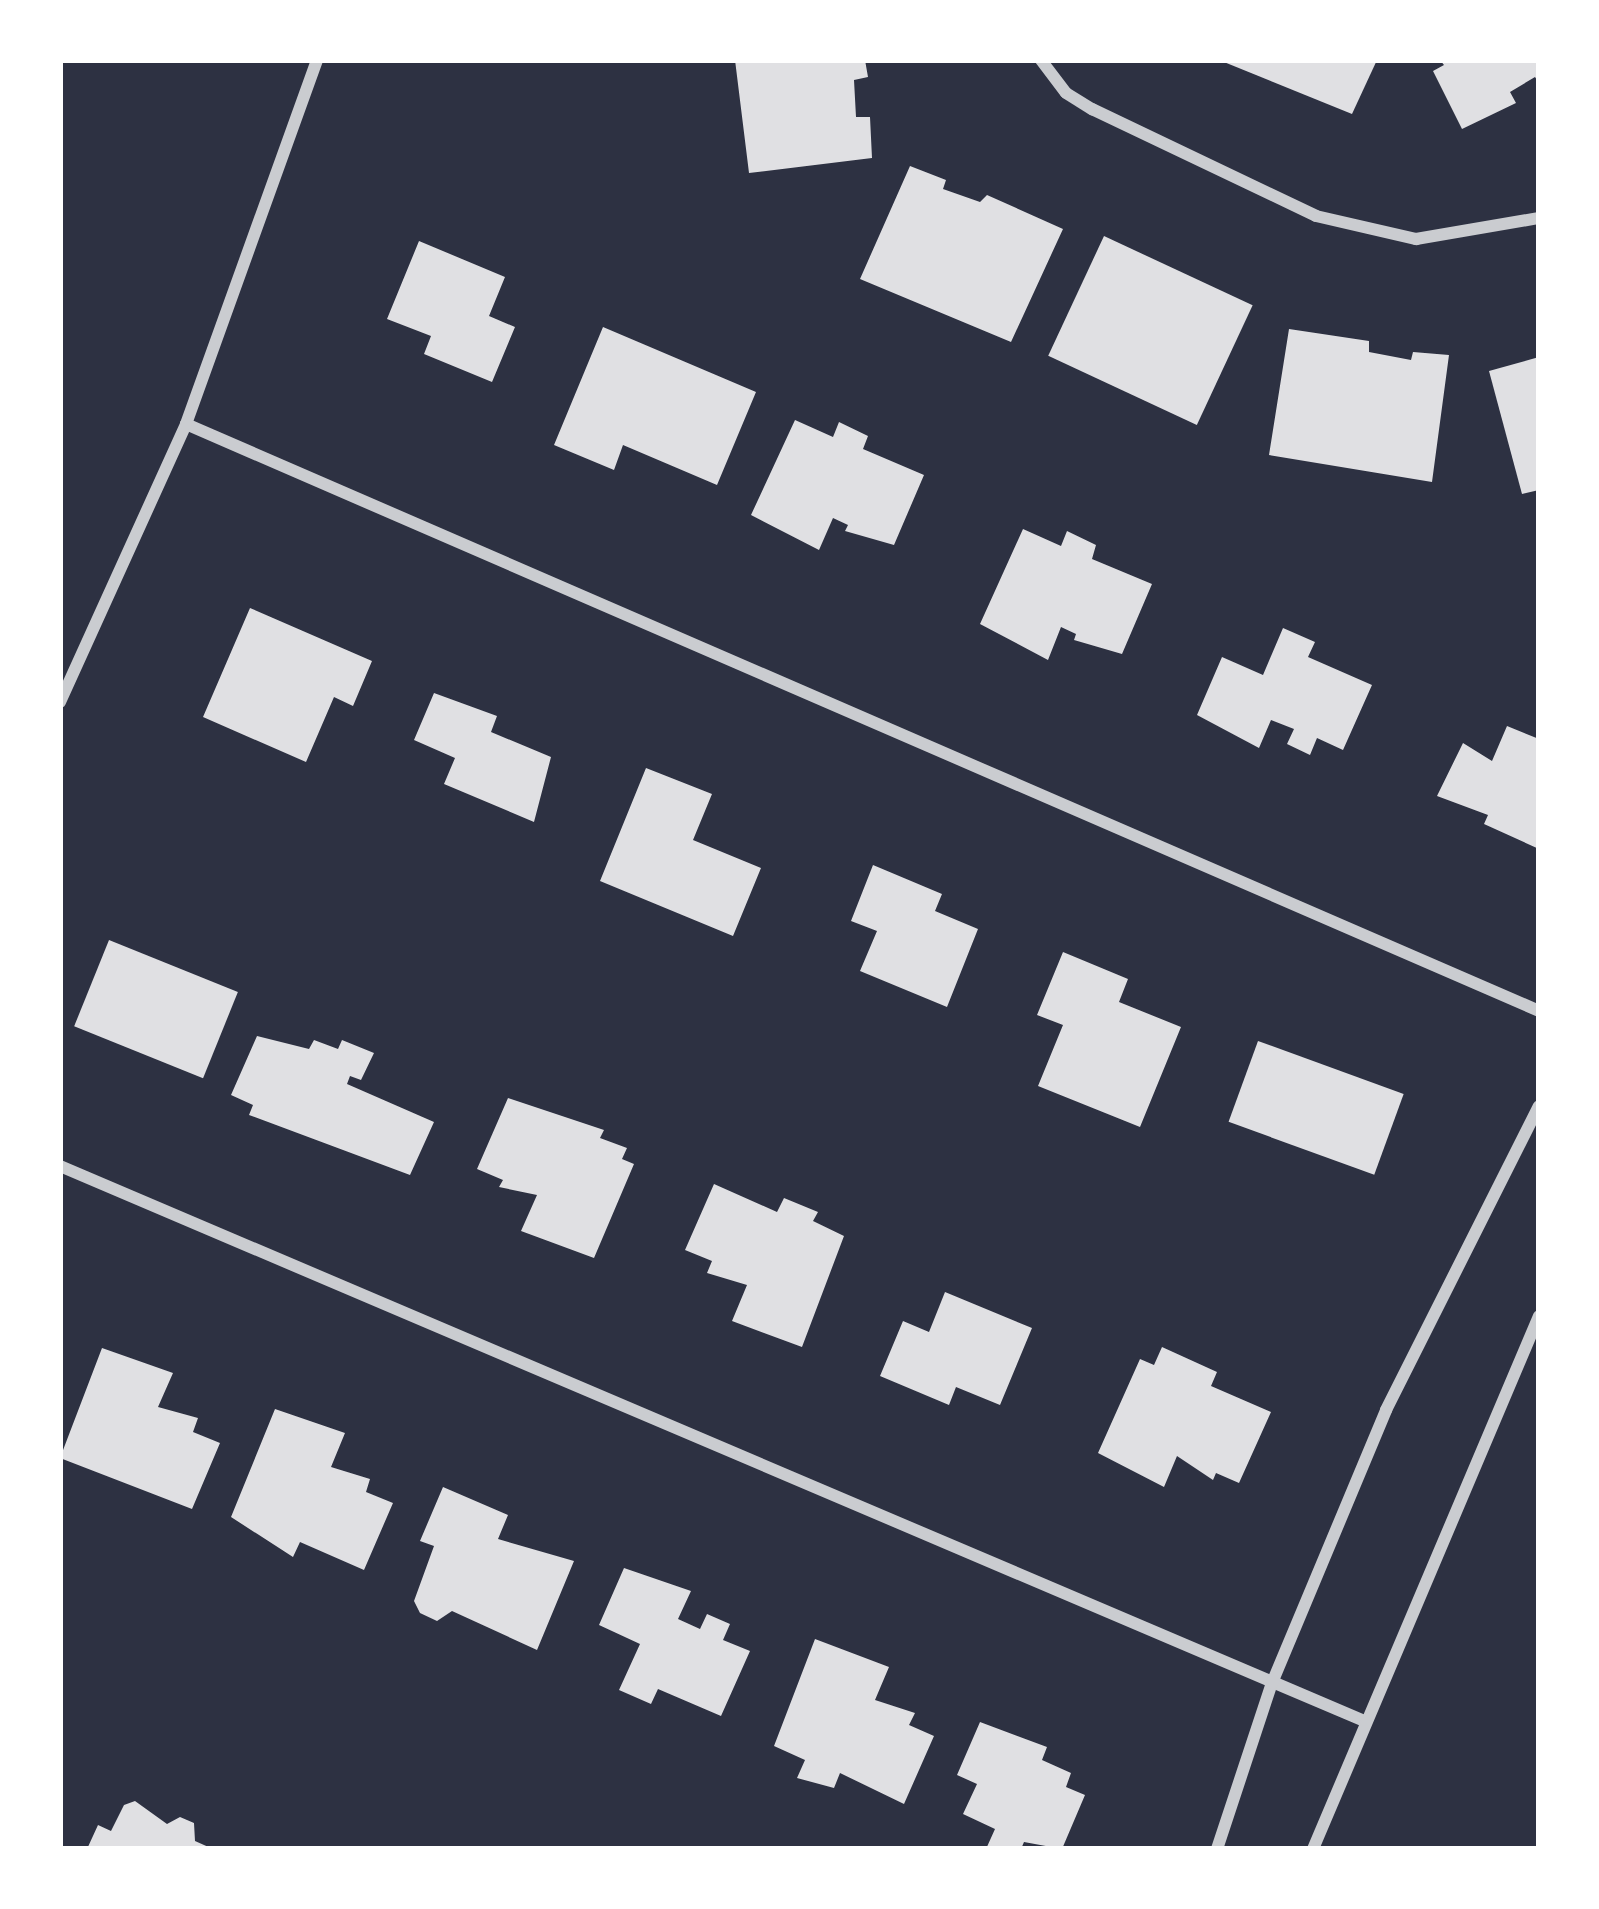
<!DOCTYPE html>
<html>
<head>
<meta charset="utf-8">
<style>
	body { margin:0 }
	#map { position:relative; width:1599px; height:1909px; overflow:hidden; background:#2d3142; font-family:"Golos Text",sans-serif }
	div>[style] { position:absolute }
	.building>* { inset:0; background:#e0e0e3; transform-origin:0 0 }
	.minor>* { height:12px; margin:-6px; padding:0 6px; transform-origin:6px; border-radius:6px; background:#caccd0 }
	span { translate:-50% -50%; white-space:nowrap; text-align:center; line-height:1.15; -webkit-text-stroke:10px #fff; paint-order:stroke }
	.frame { position:absolute; inset:0; border:63px solid #fff; pointer-events:none }
</style>
</head>
<body>
<div id="map">
	<div class="building">
		<i style="clip-path:polygon(735px 60px,865px 60px,868px 77px,854px 80px,856px 117px,870px 117px,872px 158px,749px 173px)"></i>
		<i style="clip-path:polygon(1219px 60px,1377px 60px,1352px 114px)"></i>
		<i style="clip-path:polygon(1440px 60px,1539px 60px,1539px 83px,1535px 77px,1510px 92px,1516px 103px,1462px 129px,1433px 71px,1444px 65px)"></i>
		<i style="clip-path:polygon(910px 166px,946px 180px,943px 189px,980px 202px,987px 195px,1063px 229px,1011px 342px,860px 279px)"></i>
		<i style="left:1104px;top:236px;width:164px;height:132px;rotate:25deg"></i>
		<i style="clip-path:polygon(419px 241px,505px 277px,489px 316px,515px 327px,492px 382px,424px 354px,431px 336px,387px 319px)"></i>
		<i style="clip-path:polygon(603px 327px,756px 392px,717px 485px,623px 445px,614px 470px,554px 445px)"></i>
		<i style="clip-path:polygon(1289px 329px,1369px 341px,1369px 352px,1411px 360px,1413px 352px,1449px 355px,1432px 482px,1269px 455px)"></i>
		<i style="clip-path:polygon(1539px 357px,1539px 490px,1522px 494px,1489px 371px)"></i>
		<i style="clip-path:polygon(795px 420px,833px 437px,839px 422px,868px 436px,863px 449px,924px 475px,894px 545px,845px 531px,848px 525px,833px 518px,819px 550px,751px 515px)"></i>
		<i style="clip-path:polygon(1023px 529px,1061px 546px,1067px 531px,1096px 545px,1092px 559px,1152px 584px,1122px 654px,1074px 640px,1076px 634px,1061px 627px,1048px 660px,980px 624px)"></i>
		<i style="clip-path:polygon(250px 608px,372px 661px,353px 706px,334px 697px,306px 762px,203px 717px)"></i>
		<i style="clip-path:polygon(1283px 628px,1315px 642px,1308px 657px,1372px 685px,1343px 750px,1317px 738px,1310px 755px,1287px 744px,1294px 729px,1271px 720px,1259px 748px,1197px 715px,1222px 657px,1263px 675px)"></i>
		<i style="clip-path:polygon(434px 693px,497px 716px,491px 732px,551px 757px,534px 822px,444px 784px,455px 758px,414px 740px)"></i>
		<i style="clip-path:polygon(1507px 726px,1539px 739px,1539px 849px,1484px 824px,1488px 815px,1437px 796px,1463px 743px,1492px 761px)"></i>
		<i style="clip-path:polygon(646px 768px,712px 794px,693px 840px,761px 868px,733px 936px,600px 881px)"></i>
		<i style="clip-path:polygon(873px 865px,942px 894px,935px 911px,978px 929px,947px 1007px,860px 971px,877px 931px,851px 921px)"></i>
		<i style="left:109px;top:940px;width:139px;height:93px;rotate:22deg"></i>
		<i style="clip-path:polygon(1063px 952px,1128px 979px,1119px 1002px,1181px 1027px,1140px 1127px,1038px 1086px,1063px 1025px,1037px 1015px)"></i>
		<i style="clip-path:polygon(257px 1036px,309px 1049px,314px 1040px,338px 1049px,342px 1040px,374px 1053px,361px 1080px,350px 1076px,347px 1084px,434px 1122px,410px 1175px,249px 1115px,253px 1105px,231px 1095px)"></i>
		<i style="left:1258px;top:1041px;width:155px;height:86px;rotate:20deg"></i>
		<i style="clip-path:polygon(508px 1098px,604px 1130px,600px 1138px,627px 1148px,622px 1159px,634px 1164px,594px 1258px,521px 1231px,537px 1195px,499px 1187px,503px 1180px,477px 1169px)"></i>
		<i style="clip-path:polygon(714px 1184px,777px 1212px,784px 1198px,818px 1212px,813px 1221px,844px 1236px,802px 1347px,732px 1321px,747px 1285px,707px 1273px,712px 1261px,685px 1250px)"></i>
		<i style="clip-path:polygon(945px 1292px,1032px 1328px,1000px 1405px,956px 1387px,949px 1405px,880px 1376px,903px 1321px,929px 1332px)"></i>
		<i style="clip-path:polygon(1162px 1347px,1217px 1372px,1211px 1386px,1271px 1412px,1239px 1483px,1216px 1473px,1213px 1480px,1177px 1456px,1164px 1487px,1098px 1453px,1140px 1359px,1154px 1365px)"></i>
		<i style="clip-path:polygon(102px 1348px,173px 1373px,158px 1407px,198px 1418px,193px 1432px,220px 1443px,192px 1509px,60px 1458px)"></i>
		<i style="clip-path:polygon(275px 1409px,345px 1433px,331px 1467px,370px 1479px,366px 1492px,393px 1503px,364px 1570px,300px 1542px,293px 1557px,231px 1517px)"></i>
		<i style="clip-path:polygon(443px 1487px,508px 1515px,498px 1539px,574px 1561px,537px 1650px,452px 1611px,437px 1621px,420px 1613px,414px 1601px,434px 1546px,420px 1541px)"></i>
		<i style="clip-path:polygon(624px 1568px,691px 1591px,678px 1619px,700px 1629px,707px 1614px,730px 1624px,723px 1640px,750px 1651px,721px 1716px,658px 1689px,651px 1704px,619px 1690px,640px 1644px,599px 1625px)"></i>
		<i style="clip-path:polygon(815px 1639px,889px 1667px,875px 1700px,915px 1713px,909px 1725px,934px 1736px,904px 1804px,840px 1773px,834px 1788px,797px 1778px,805px 1760px,774px 1746px)"></i>
		<i style="clip-path:polygon(980px 1722px,1047px 1747px,1042px 1760px,1071px 1773px,1066px 1787px,1085px 1795px,1062px 1849px,1024px 1842px,1021px 1849px,986px 1849px,995px 1829px,963px 1814px,977px 1784px,957px 1775px)"></i>
		<i style="clip-path:polygon(135px 1801px,167px 1824px,180px 1817px,194px 1823px,195px 1841px,213px 1849px,87px 1849px,98px 1825px,111px 1831px,124px 1805px)"></i>
	</div>
	<div class="minor">
		<i style="left:1041px;top:60px;width:41px;rotate:52.9deg"></i>
		<i style="left:1066px;top:93px;width:31px;rotate:32deg"></i>
		<i style="left:1092px;top:109px;width:248px;rotate:25.5deg"></i>
		<i style="left:1316px;top:216px;width:103px;rotate:13deg"></i>
		<i style="left:1416px;top:239px;width:125px;rotate:-9.7deg"></i>
		<i style="left:186px;top:424px;width:1475px;rotate:23.45deg"></i>
		<i style="left:60px;top:702px;width:305px;rotate:-65.6deg"></i>
		<i style="left:186px;top:424px;width:387px;rotate:-70.2deg"></i>
		<i style="left:60px;top:1166px;width:1415px;rotate:23.05deg"></i>
		<i style="left:1217px;top:1849px;width:175px;rotate:-71.7deg"></i>
		<i style="left:1272px;top:1683px;width:296px;rotate:-67.3deg"></i>
		<i style="left:1386px;top:1410px;width:340px;rotate:-63.3deg"></i>
		<i style="left:1313px;top:1849px;width:579px;rotate:-67.02deg"></i>
	</div>
	<div class="frame"></div>
</div>
</body>
</html>
